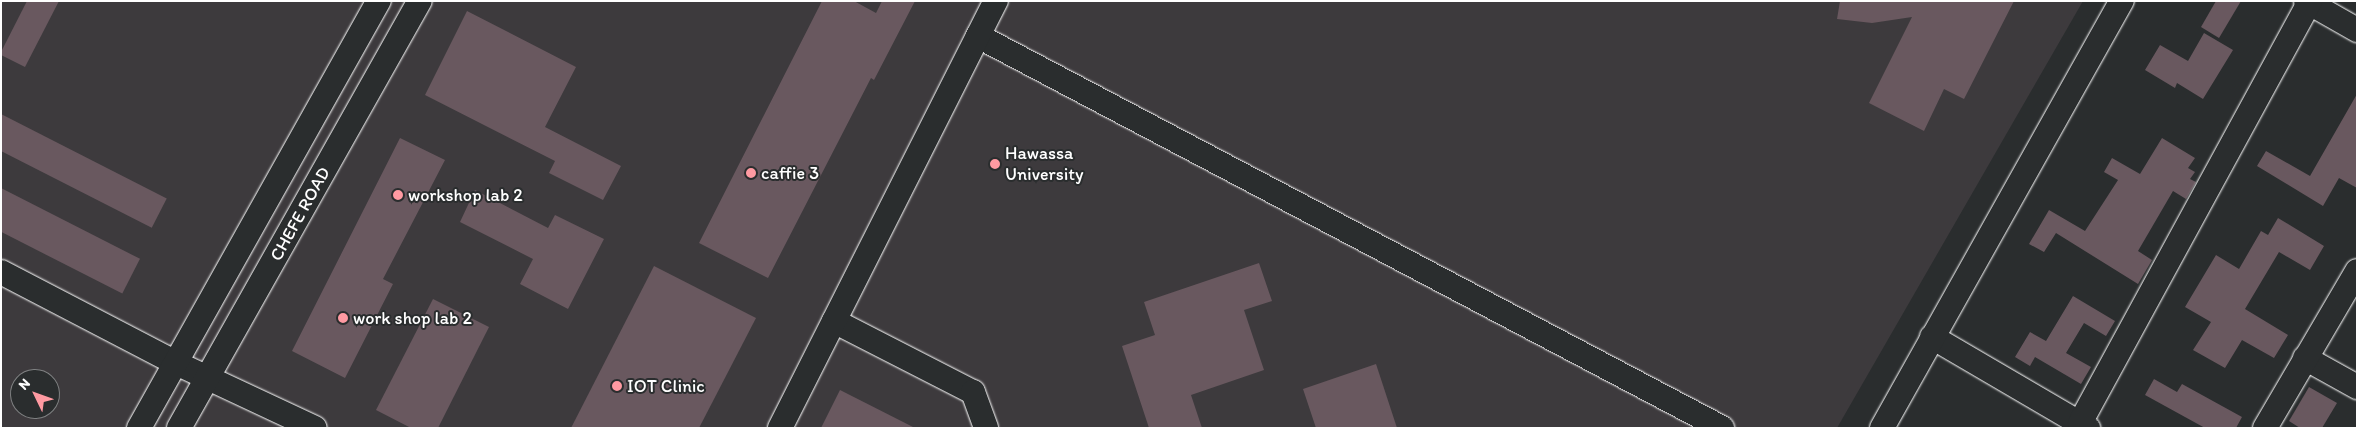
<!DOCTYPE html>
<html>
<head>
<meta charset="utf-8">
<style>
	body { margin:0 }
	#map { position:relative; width:2358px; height:429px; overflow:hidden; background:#2a2d2e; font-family:Itim,sans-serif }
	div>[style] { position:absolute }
	.built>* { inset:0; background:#3d3a3d }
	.building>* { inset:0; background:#69585f; transform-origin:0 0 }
	.roads { filter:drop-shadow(0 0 1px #fff) drop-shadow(0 0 1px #fff) }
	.minor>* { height:24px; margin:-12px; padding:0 12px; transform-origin:12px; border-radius:12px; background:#2a2d2e }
	.dots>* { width:14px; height:14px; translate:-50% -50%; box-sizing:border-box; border:2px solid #2a2d2e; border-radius:50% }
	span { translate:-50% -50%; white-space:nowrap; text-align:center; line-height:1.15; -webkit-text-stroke:4px #2a2d2e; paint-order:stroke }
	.poi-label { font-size:18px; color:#fff }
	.left { translate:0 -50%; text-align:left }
	.street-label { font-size:18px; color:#fff }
	.frame { position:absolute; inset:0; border:2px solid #fff; pointer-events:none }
	.north { position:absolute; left:10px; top:369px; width:50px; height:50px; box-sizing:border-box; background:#2a2d2e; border:1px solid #7f8182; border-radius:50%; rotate:312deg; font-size:14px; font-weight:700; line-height:20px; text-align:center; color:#fff }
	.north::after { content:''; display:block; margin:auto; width:18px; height:22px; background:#ff9aa2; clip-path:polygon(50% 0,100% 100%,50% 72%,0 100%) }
</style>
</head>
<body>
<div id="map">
	<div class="built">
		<i style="clip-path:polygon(evenodd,1px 1px,2083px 1px,1837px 428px,1px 428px,1px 1px,20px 379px,50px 379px,50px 409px,20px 409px,20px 379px)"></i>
	</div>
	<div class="building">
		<i style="clip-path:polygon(27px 1px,59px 1px,25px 67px,1px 55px,1px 52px)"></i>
		<i style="clip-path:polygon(822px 1px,854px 1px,876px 13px,882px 1px,915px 1px,874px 80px,871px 78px,768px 278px,699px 243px)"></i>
		<i style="clip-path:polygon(1840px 1px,2014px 1px,1964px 99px,1944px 89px,1924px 131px,1869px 103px,1912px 17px,1872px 23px,1837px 19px)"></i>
		<i style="clip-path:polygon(2216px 1px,2241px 1px,2219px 38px,2201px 27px)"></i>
		<i style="clip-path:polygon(467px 11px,576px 67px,545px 127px,621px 166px,603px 200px,549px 173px,555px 161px,425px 95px)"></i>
		<i style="clip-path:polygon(2204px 33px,2233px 50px,2203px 99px,2177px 83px,2175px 88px,2145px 70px,2160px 45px,2188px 61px)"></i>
		<i style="clip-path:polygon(2357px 94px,2357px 188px,2339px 178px,2323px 206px,2257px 166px,2266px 151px,2310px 176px)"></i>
		<i style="left:1px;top:114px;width:186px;height:33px;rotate:27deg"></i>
		<i style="clip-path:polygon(400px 138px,445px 160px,383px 279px,393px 284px,345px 378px,292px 351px)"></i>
		<i style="clip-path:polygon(2162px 138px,2195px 158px,2188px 168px,2195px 172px,2190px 179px,2196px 182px,2186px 199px,2173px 191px,2138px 251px,2152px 260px,2138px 284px,2056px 233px,2044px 252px,2029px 244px,2049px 210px,2085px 231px,2118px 180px,2104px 172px,2112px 158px,2140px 174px)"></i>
		<i style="left:1px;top:188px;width:156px;height:39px;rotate:27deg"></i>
		<i style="clip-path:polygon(475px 190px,548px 228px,555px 215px,604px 239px,568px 309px,520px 284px,533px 259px,460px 222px)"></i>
		<i style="clip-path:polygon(2278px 218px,2324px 246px,2310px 270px,2279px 252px,2245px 309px,2288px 335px,2274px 358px,2242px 340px,2225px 368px,2193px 350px,2211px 322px,2185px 307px,2216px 255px,2239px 269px,2261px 231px,2268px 235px)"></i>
		<i style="clip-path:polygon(1259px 263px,1272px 301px,1244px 310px,1264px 370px,1191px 395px,1202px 428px,1149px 428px,1122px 346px,1155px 335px,1144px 302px)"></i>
		<i style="clip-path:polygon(654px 266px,756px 318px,699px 428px,571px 428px)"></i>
		<i style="clip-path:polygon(2073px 296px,2115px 321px,2106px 336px,2084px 323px,2066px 353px,2091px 367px,2081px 384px,2035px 357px,2030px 366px,2015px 357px,2030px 332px,2046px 341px)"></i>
		<i style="clip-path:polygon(433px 299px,489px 327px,438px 428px,411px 428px,376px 410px)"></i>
		<i style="clip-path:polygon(1376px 364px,1397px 428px,1316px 428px,1303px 389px)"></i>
		<i style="clip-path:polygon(2154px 379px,2177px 392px,2182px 384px,2242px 417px,2236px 428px,2205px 428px,2145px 395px)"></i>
		<i style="clip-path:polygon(2309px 387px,2337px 403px,2322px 428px,2300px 428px,2289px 421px)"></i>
		<i style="clip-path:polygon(840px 390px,915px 428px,821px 428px)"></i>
	</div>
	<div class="roads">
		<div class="minor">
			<i style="left:2306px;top:1px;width:59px;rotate:29.6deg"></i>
			<i style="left:978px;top:36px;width:841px;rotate:27.78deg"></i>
			<i style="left:1px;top:272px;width:197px;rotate:27.5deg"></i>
			<i style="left:176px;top:363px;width:153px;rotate:25.1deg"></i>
			<i style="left:834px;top:321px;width:156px;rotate:27.1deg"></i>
			<i style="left:973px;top:392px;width:38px;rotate:70deg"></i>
			<i style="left:1932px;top:337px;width:181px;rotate:30.3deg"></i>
			<i style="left:2305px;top:358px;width:60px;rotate:29.1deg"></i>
			<i style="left:2080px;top:423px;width:481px;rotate:-61.4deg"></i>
			<i style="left:139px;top:428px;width:490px;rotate:-60.7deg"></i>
			<i style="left:179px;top:428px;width:490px;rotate:-60.6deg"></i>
			<i style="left:780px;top:428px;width:479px;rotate:-63.2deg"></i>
			<i style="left:1882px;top:428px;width:490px;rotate:-60.7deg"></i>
			<i style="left:2265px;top:428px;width:182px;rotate:-59.6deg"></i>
		</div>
	</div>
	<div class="dots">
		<i style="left:995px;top:164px;background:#ff9aa2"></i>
		<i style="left:751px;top:173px;background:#ff9aa2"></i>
		<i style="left:398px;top:195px;background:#ff9aa2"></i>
		<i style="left:343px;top:318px;background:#ff9aa2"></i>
		<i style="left:617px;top:386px;background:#ff9aa2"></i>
	</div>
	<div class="poi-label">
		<span class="left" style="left:1005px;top:164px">Hawassa<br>University</span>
		<span class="left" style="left:761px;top:173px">caffie 3</span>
		<span class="left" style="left:408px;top:195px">workshop lab 2</span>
		<span class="left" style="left:353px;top:318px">work shop lab 2</span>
		<span class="left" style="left:627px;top:386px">IOT Clinic</span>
	</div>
	<div class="street-label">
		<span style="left:300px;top:214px;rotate:-61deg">CHEFE ROAD</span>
	</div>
	<div class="frame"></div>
	<div class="north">N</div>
</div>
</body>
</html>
